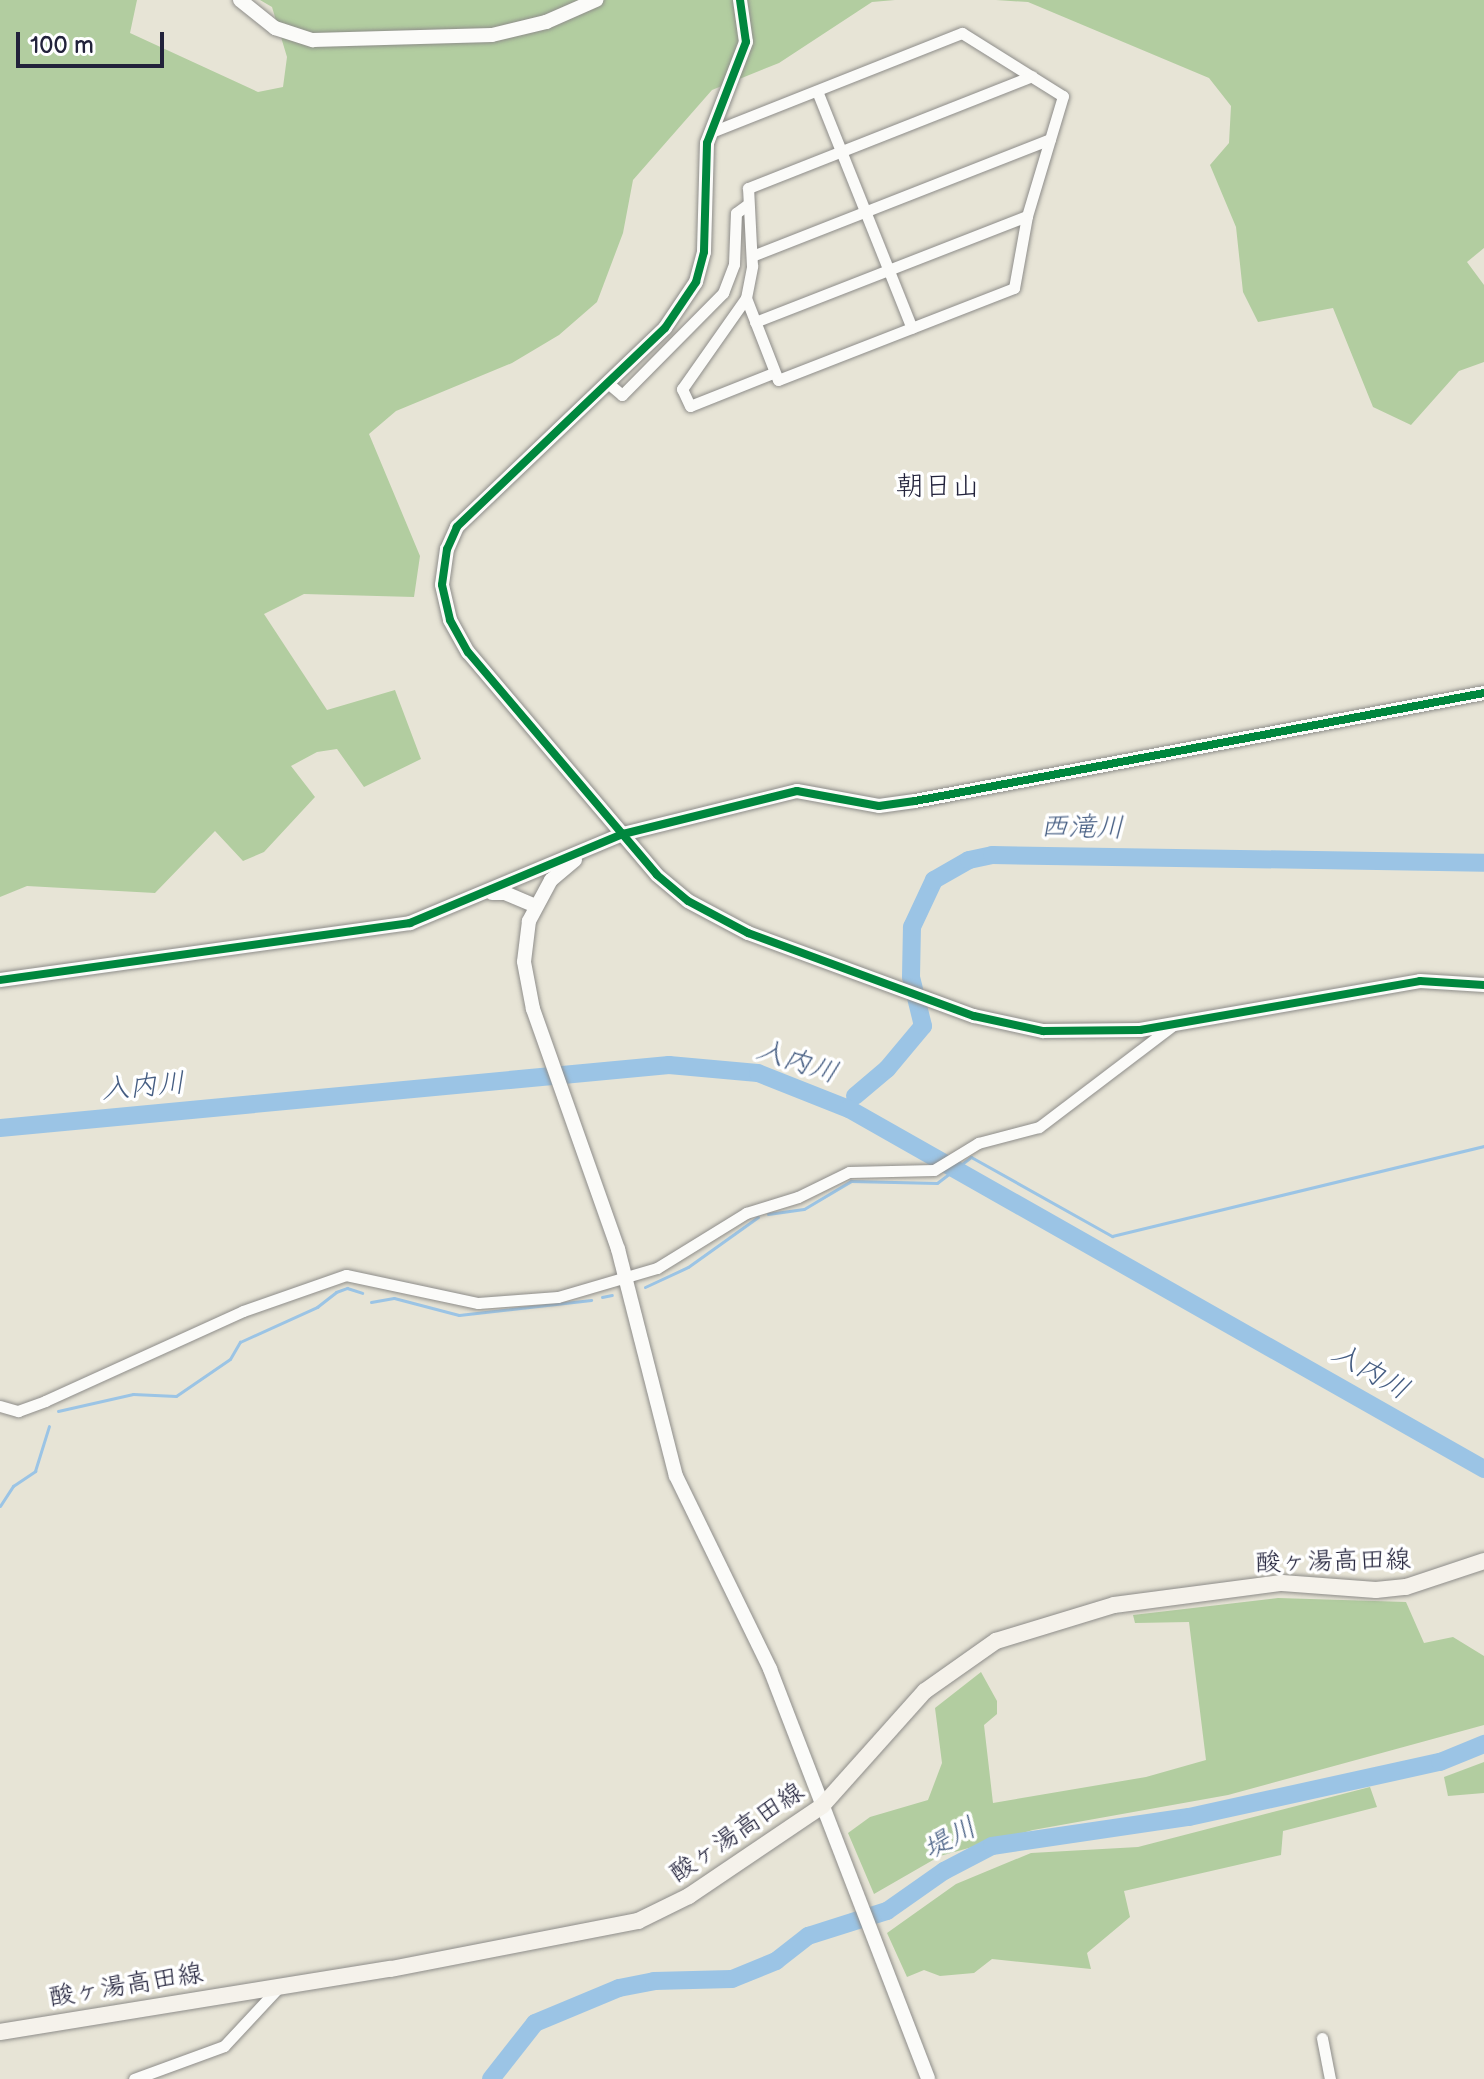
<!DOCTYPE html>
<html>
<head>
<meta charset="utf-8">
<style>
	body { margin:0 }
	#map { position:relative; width:1484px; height:2079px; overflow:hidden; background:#e7e4d6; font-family:"Balsamiq Sans","Klee One",sans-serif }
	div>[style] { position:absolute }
	.forest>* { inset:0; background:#b2cda0 }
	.stream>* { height:3px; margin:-1.5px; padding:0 1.5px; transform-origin:1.5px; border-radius:1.5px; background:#9bc4e5 }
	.river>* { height:18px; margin:-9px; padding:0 9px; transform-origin:9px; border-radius:9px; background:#9bc4e5 }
	.roads { filter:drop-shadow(0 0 2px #8e8d8a) drop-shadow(0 0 2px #8e8d8a) }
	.minor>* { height:11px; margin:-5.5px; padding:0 5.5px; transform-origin:5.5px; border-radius:5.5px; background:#fbfbf9 }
	.tertiary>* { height:14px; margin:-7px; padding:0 7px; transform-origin:7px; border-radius:7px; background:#fbfbf9 }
	.secondary>* { height:16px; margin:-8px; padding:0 8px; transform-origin:8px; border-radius:8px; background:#f5f2eb }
	.cycleway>* { height:8px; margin:-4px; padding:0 4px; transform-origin:4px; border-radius:4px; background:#00873e }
	span { translate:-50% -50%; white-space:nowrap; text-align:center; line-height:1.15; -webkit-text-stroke:7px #fff; paint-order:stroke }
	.street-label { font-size:26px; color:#22223b }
	.neighbourhood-label { font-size:28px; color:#22223b }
	.water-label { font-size:28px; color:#455d82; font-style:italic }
	.scale { position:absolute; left:16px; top:32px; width:148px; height:36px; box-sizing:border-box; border:4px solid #22223b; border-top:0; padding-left:10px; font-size:24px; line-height:28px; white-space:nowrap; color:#22223b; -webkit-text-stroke:6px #fff; paint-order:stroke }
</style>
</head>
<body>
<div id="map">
	<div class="forest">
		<i style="clip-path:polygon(0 0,137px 0,130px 33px,258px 92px,283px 87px,287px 57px,272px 7px,260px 0,895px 0,872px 2px,779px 63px,712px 90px,633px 180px,623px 233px,597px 302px,559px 335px,512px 363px,396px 411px,369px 434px,420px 556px,414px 597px,304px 594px,264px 614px,327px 710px,395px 690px,421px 759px,364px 787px,337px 749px,317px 752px,291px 766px,315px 797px,264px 852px,243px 861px,215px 831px,155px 893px,27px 886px,0 897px)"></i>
		<i style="clip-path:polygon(996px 0,1484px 0,1484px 248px,1467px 262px,1484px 285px,1484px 362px,1459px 371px,1411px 425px,1373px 407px,1333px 308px,1258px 322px,1243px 292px,1236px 227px,1210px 165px,1229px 143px,1231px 106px,1209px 78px,1028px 2px)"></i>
		<i style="clip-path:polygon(1278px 1598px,1406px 1602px,1424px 1643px,1453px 1637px,1484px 1656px,1484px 1725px,1228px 1795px,1033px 1830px,940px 1856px,874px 1894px,848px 1833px,870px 1817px,928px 1800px,942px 1763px,935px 1708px,981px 1672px,997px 1701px,997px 1714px,984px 1725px,993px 1803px,1146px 1777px,1206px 1760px,1189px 1622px,1135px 1623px,1133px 1615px)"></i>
		<i style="clip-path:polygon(1484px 1762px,1484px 1793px,1448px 1796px,1444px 1777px)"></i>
		<i style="clip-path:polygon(1370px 1787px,1377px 1807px,1283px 1831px,1281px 1855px,1124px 1891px,1130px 1917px,1087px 1953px,1091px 1969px,992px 1959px,974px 1973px,940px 1976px,924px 1970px,907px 1977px,887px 1933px,956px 1884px,1031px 1853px,1138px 1847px)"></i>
	</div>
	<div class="stream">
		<i style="left:768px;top:1214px;width:36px;rotate:-8deg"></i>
		<i style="left:804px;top:1209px;width:55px;rotate:-30.8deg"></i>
		<i style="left:851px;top:1181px;width:86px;rotate:1.3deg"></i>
		<i style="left:937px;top:1183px;width:43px;rotate:-37.4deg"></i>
		<i style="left:971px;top:1157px;width:162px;rotate:29.3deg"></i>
		<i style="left:1112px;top:1236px;width:383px;rotate:-13.6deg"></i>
		<i style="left:645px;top:1287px;width:47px;rotate:-24.9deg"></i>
		<i style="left:688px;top:1267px;width:86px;rotate:-35.5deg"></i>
		<i style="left:602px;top:1297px;width:10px;rotate:-11deg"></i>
		<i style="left:371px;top:1302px;width:23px;rotate:-10deg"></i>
		<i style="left:394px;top:1298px;width:67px;rotate:14.7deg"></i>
		<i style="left:459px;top:1315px;width:133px;rotate:-6.5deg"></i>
		<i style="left:58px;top:1411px;width:77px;rotate:-12.8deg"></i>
		<i style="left:133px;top:1394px;width:43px;rotate:2.7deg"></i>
		<i style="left:176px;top:1396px;width:65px;rotate:-34.4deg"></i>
		<i style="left:230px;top:1359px;width:20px;rotate:-60deg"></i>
		<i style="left:240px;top:1342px;width:85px;rotate:-24.4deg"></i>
		<i style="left:317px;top:1307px;width:24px;rotate:-38deg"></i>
		<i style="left:336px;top:1292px;width:12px;rotate:-20deg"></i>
		<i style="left:347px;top:1288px;width:16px;rotate:18deg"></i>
		<i style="left:0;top:1506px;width:24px;rotate:-57deg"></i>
		<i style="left:13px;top:1486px;width:27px;rotate:-34deg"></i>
		<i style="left:35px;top:1471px;width:47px;rotate:-72.7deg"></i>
	</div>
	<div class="river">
		<i style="left:855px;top:1096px;width:42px;rotate:-40.2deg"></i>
		<i style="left:887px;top:1069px;width:56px;rotate:-50.1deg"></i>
		<i style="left:923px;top:1026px;width:50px;rotate:-103.8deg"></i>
		<i style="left:911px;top:977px;width:50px;rotate:-88.9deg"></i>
		<i style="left:912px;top:927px;width:52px;rotate:-64.9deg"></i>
		<i style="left:934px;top:880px;width:40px;rotate:-29.7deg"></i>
		<i style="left:969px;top:860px;width:24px;rotate:-12deg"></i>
		<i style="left:992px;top:855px;width:492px;rotate:0.9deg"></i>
		<i style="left:0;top:1128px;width:672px;rotate:-5.38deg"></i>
		<i style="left:669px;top:1065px;width:89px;rotate:5.1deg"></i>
		<i style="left:758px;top:1073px;width:98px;rotate:21.6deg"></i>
		<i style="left:849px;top:1109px;width:730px;rotate:29.55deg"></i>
		<i style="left:491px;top:2079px;width:71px;rotate:-51.8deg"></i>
		<i style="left:535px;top:2023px;width:91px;rotate:-22.6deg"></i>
		<i style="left:619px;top:1988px;width:36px;rotate:-11deg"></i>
		<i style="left:654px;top:1981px;width:78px;rotate:-1.5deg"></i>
		<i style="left:732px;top:1979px;width:48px;rotate:-22.2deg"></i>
		<i style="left:776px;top:1961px;width:41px;rotate:-38deg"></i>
		<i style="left:808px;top:1936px;width:83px;rotate:-17.6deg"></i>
		<i style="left:887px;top:1911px;width:70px;rotate:-35.1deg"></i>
		<i style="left:944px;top:1871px;width:54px;rotate:-27.5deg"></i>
		<i style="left:992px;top:1846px;width:199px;rotate:-8.4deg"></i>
		<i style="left:1189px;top:1817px;width:257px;rotate:-12.4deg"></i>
		<i style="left:1440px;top:1762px;width:48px;rotate:-22.2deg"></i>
	</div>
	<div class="roads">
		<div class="minor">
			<i style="left:817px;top:91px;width:255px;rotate:68.2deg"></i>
			<i style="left:709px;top:133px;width:272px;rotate:-21.6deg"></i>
			<i style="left:962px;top:33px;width:119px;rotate:32deg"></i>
			<i style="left:1063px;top:96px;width:125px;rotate:106.7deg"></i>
			<i style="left:1027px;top:216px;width:73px;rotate:100.2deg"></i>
			<i style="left:1014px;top:288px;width:253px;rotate:158.7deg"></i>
			<i style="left:778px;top:380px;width:88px;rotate:-111.3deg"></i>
			<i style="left:752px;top:256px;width:320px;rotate:-21.4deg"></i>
			<i style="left:755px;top:322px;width:292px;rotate:-21.3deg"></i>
			<i style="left:773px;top:373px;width:89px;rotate:158.3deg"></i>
			<i style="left:690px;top:406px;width:19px;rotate:-115deg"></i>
			<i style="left:682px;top:389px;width:111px;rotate:-54.9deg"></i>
			<i style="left:746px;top:298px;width:33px;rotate:-79deg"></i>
			<i style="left:752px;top:266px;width:78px;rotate:-92.9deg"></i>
			<i style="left:748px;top:188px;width:305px;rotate:-21.5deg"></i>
			<i style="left:609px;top:384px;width:17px;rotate:40deg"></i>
			<i style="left:622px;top:395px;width:144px;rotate:-45.3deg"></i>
			<i style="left:723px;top:293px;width:31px;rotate:-69deg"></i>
			<i style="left:734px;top:264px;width:51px;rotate:-87.8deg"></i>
			<i style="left:736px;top:213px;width:14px;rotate:-36deg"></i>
			<i style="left:0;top:1406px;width:19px;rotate:16deg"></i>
			<i style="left:18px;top:1411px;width:29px;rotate:-20deg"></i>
			<i style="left:45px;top:1401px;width:217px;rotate:-24.4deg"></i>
			<i style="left:243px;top:1311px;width:109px;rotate:-19.3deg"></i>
			<i style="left:346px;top:1275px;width:135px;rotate:12deg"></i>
			<i style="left:478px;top:1303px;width:80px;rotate:-4.3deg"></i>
			<i style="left:558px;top:1297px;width:103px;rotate:-16.3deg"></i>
			<i style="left:657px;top:1268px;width:105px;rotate:-31.7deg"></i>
			<i style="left:746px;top:1213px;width:54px;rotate:-17.1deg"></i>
			<i style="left:798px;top:1197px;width:57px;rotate:-26.1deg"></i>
			<i style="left:849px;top:1172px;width:85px;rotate:-1.3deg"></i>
			<i style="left:934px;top:1170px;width:52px;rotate:-31.5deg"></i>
			<i style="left:978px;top:1143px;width:63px;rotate:-14.7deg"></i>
			<i style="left:1039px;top:1127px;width:167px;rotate:-37.2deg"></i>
			<i style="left:1322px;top:2038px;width:42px;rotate:79deg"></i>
			<i style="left:134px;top:2079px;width:96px;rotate:-20.1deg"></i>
			<i style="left:224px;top:2046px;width:82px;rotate:-47deg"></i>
		</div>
		<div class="tertiary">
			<i style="left:240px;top:0;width:45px;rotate:38.7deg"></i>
			<i style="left:275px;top:28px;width:40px;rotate:18deg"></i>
			<i style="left:313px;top:40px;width:179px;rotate:-1.6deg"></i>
			<i style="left:492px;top:35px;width:56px;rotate:-13.5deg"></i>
			<i style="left:546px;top:22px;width:55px;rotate:-23.7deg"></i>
			<i style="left:740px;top:0;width:42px;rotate:81.9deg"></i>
			<i style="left:746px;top:42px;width:108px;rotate:111.1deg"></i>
			<i style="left:707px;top:143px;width:109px;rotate:91.6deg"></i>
			<i style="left:704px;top:252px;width:31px;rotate:105deg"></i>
			<i style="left:696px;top:282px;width:55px;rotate:124deg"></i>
			<i style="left:665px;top:328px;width:288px;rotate:136.3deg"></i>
			<i style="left:457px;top:527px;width:24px;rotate:114deg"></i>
			<i style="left:447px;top:549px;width:36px;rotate:98deg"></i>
			<i style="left:442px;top:585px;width:36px;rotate:77deg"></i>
			<i style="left:450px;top:620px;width:37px;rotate:61deg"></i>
			<i style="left:468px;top:652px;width:292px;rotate:49.7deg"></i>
			<i style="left:657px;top:875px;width:40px;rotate:40deg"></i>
			<i style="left:688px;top:901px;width:68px;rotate:28.1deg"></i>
			<i style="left:748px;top:933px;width:241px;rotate:20.2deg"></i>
			<i style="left:974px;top:1016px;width:71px;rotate:12.3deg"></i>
			<i style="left:1043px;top:1031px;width:97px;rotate:-0.6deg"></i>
			<i style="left:1140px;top:1030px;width:284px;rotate:-9.9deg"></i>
			<i style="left:1420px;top:981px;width:64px;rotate:3.6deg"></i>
			<i style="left:575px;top:860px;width:31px;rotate:140deg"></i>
			<i style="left:551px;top:880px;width:47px;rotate:118.2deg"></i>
			<i style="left:529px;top:921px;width:41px;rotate:97deg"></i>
			<i style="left:524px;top:962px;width:48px;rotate:79.2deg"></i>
			<i style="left:533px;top:1009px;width:255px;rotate:70.5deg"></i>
			<i style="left:618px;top:1249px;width:234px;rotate:75.7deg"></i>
			<i style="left:676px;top:1476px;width:215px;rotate:64deg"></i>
			<i style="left:770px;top:1669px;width:439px;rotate:68.9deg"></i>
			<i style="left:492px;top:893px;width:13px"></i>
			<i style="left:505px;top:893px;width:33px;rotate:23deg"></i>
			<i style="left:0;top:980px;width:414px;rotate:-7.9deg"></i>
			<i style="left:410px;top:923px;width:231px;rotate:-22.7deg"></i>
			<i style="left:623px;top:834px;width:179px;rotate:-13.9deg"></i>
			<i style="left:797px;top:791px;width:83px;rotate:10.4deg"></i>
			<i style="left:879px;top:806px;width:36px;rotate:-8deg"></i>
			<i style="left:915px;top:801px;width:579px;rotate:-10.75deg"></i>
		</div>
		<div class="secondary">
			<i style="left:0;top:2032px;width:396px;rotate:-9.2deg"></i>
			<i style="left:391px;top:1969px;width:252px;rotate:-11deg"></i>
			<i style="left:638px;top:1921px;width:57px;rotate:-26.1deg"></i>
			<i style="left:689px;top:1896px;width:161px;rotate:-34.1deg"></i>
			<i style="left:822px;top:1806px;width:154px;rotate:-48.2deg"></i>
			<i style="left:925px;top:1691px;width:87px;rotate:-35.2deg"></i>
			<i style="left:996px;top:1641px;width:123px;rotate:-17deg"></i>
			<i style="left:1114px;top:1605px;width:169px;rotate:-7.5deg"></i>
			<i style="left:1282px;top:1583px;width:94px;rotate:4.3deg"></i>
			<i style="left:1376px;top:1590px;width:30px;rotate:-6deg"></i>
			<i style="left:1406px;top:1587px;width:82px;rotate:-18.4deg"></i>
		</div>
	</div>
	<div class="cycleway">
		<i style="left:740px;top:0;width:42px;rotate:81.9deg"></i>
		<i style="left:746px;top:42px;width:108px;rotate:111.1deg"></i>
		<i style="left:707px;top:143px;width:109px;rotate:91.6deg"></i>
		<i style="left:704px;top:252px;width:31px;rotate:105deg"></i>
		<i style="left:696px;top:282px;width:55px;rotate:124deg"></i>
		<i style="left:665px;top:328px;width:288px;rotate:136.3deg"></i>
		<i style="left:457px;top:527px;width:24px;rotate:114deg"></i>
		<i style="left:447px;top:549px;width:36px;rotate:98deg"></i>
		<i style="left:442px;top:585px;width:36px;rotate:77deg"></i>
		<i style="left:450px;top:620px;width:37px;rotate:61deg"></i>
		<i style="left:468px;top:652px;width:292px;rotate:49.7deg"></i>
		<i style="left:657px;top:875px;width:40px;rotate:40deg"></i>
		<i style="left:688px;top:901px;width:68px;rotate:28.1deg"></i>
		<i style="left:748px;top:933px;width:241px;rotate:20.2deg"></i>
		<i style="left:974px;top:1016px;width:71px;rotate:12.3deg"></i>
		<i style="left:1043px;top:1031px;width:97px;rotate:-0.6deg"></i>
		<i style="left:1140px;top:1030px;width:284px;rotate:-9.9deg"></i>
		<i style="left:1420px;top:981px;width:64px;rotate:3.6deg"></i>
		<i style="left:0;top:980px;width:414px;rotate:-7.9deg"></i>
		<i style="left:410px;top:923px;width:231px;rotate:-22.7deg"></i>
		<i style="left:623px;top:834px;width:179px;rotate:-13.9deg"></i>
		<i style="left:797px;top:791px;width:83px;rotate:10.4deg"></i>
		<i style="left:879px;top:806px;width:36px;rotate:-8deg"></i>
		<i style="left:915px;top:801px;width:579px;rotate:-10.75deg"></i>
	</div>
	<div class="street-label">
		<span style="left:1333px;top:1562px;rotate:-1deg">酸ヶ湯高田線</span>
		<span style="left:737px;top:1833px;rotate:-34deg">酸ヶ湯高田線</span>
		<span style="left:126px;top:1986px;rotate:-9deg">酸ヶ湯高田線</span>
	</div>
	<div class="neighbourhood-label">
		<span style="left:938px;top:487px">朝日山</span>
	</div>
	<div class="water-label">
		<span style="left:1082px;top:828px;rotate:1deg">西滝川</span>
		<span style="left:797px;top:1062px;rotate:18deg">入内川</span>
		<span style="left:143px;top:1087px;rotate:-5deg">入内川</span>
		<span style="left:1370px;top:1372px;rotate:30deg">入内川</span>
		<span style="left:950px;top:1839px;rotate:-28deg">堤川</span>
	</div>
	<div class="scale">100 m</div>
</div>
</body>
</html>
